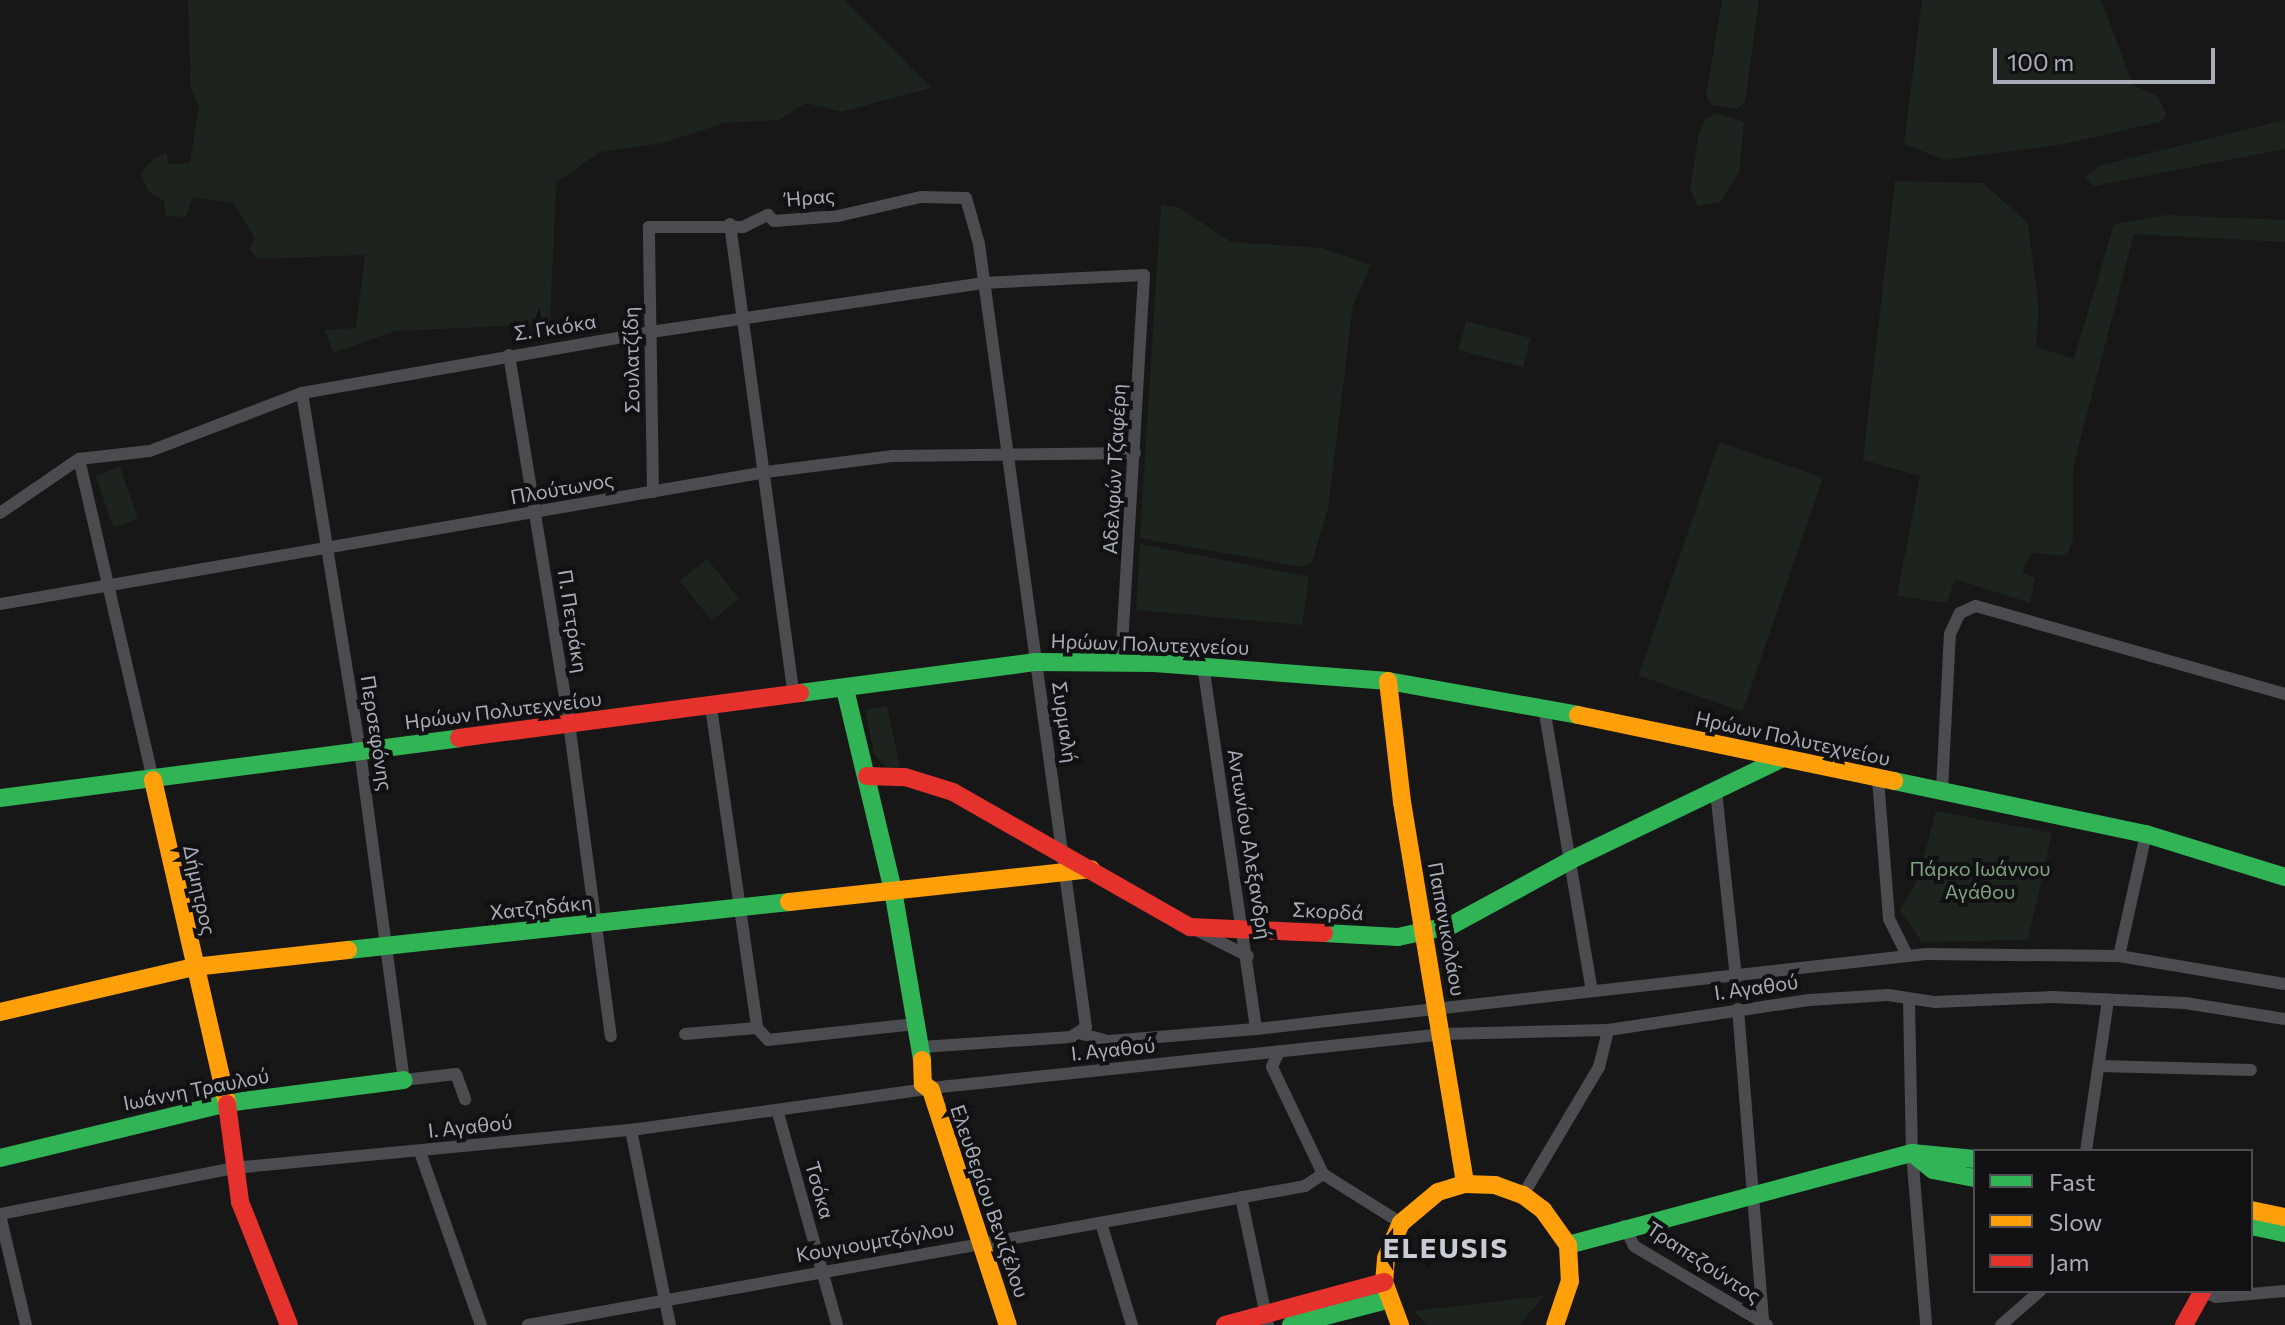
<!DOCTYPE html>
<html>
<head>
<meta charset="utf-8">
<style>
	body { margin:0 }
	#map { position:relative; width:2285px; height:1325px; overflow:hidden; background:#171717; font-family:Commissioner,sans-serif }
	div>[style] { position:absolute }
	.green>* { inset:0; background:#1d241e; transform-origin:0 0 }
	.street>* { height:12px; margin:-6px; padding:0 6px; transform-origin:6px; border-radius:6px; background:#4b4c50 }
	.fast>* { height:18px; margin:-9px; padding:0 9px; transform-origin:9px; border-radius:9px; background:#30b455 }
	.slow>* { height:18px; margin:-9px; padding:0 9px; transform-origin:9px; border-radius:9px; background:#ff9f0a }
	.jam>* { height:18px; margin:-9px; padding:0 9px; transform-origin:9px; border-radius:9px; background:#e5322d }
	span { translate:-50% -50%; white-space:nowrap; text-align:center; line-height:1.15; -webkit-text-stroke:8px #111113; paint-order:stroke }
	.street-label { font-size:20px; color:#a8adb8 }
	.park-label { font-size:20px; color:#7fa381 }
	.district-label { font-size:28px; color:#c9ccd4; font-weight:700; letter-spacing:2px }
	.legend { position:absolute; left:1973px; top:1149px; width:280px; height:144px; box-sizing:border-box; background:#111113; border:2px solid #4d4f55; margin:0; padding:10px 14px; list-style:none; font-size:24px; color:#a8adb8 }
	.legend li { display:flex; align-items:center; gap:16px; height:40px }
	.legend b { width:40px; border:2px solid #4d4f55 }
	.scale { position:absolute; left:1993px; top:48px; width:222px; height:36px; box-sizing:border-box; border:4px solid #a8adb8; border-top:0; padding-left:10px; font-size:24px; line-height:28px; white-space:nowrap; color:#a8adb8; -webkit-text-stroke:6px #111113; paint-order:stroke }
</style>
</head>
<body>
<div id="map">
	<div class="green">
		<i style="clip-path:polygon(188px 0,845px 0,931px 88px,841px 112px,806px 103px,779px 120px,724px 123px,663px 143px,600px 152px,556px 183px,550px 324px,395px 331px,333px 353px,325px 330px,356px 328px,365px 255px,258px 259px,249px 248px,255px 238px,233px 203px,192px 197px,186px 217px,166px 216px,164px 201px,148px 191px,141px 173px,154px 158px,166px 153px,169px 164px,190px 163px,199px 106px,191px 88px)"></i>
		<i style="clip-path:polygon(1722px 0,1759px 0,1745px 102px,1737px 109px,1712px 105px,1706px 96px)"></i>
		<i style="clip-path:polygon(1922px 0,2101px 0,2133px 85px,2157px 96px,2167px 115px,2160px 122px,2064px 144px,1944px 160px,1904px 144px)"></i>
		<i style="clip-path:polygon(1717px 113px,1744px 122px,1739px 172px,1720px 202px,1698px 206px,1690px 188px,1699px 133px,1705px 119px)"></i>
		<i style="clip-path:polygon(2285px 120px,2285px 149px,2094px 186px,2085px 177px,2101px 165px)"></i>
		<i style="clip-path:polygon(1895px 181px,1983px 183px,2028px 223px,2039px 309px,2036px 347px,2074px 359px,2114px 224px,2166px 215px,2285px 220px,2285px 242px,2134px 234px,2073px 467px,2073px 539px,2067px 556px,2031px 553px,2022px 572px,2035px 578px,2030px 603px,1955px 579px,1947px 603px,1897px 596px,1920px 476px,1863px 460px)"></i>
		<i style="clip-path:polygon(1161px 205px,1178px 207px,1231px 242px,1322px 248px,1371px 265px,1353px 305px,1328px 508px,1312px 563px,1303px 567px,1140px 538px)"></i>
		<i style="left:1466px;top:321px;width:67px;height:30px;rotate:15deg"></i>
		<i style="left:1719px;top:442px;width:110px;height:247px;rotate:19deg"></i>
		<i style="left:120px;top:467px;width:55px;height:26px;rotate:71deg"></i>
		<i style="clip-path:polygon(1140px 544px,1309px 577px,1302px 625px,1136px 610px)"></i>
		<i style="left:707px;top:559px;width:51px;height:35px;rotate:51deg"></i>
		<i style="clip-path:polygon(887px 706px,901px 771px,886px 767px,874px 754px,865px 710px)"></i>
		<i style="clip-path:polygon(1936px 811px,2052px 833px,2028px 940px,1922px 942px,1900px 910px,1918px 879px)"></i>
		<i style="clip-path:polygon(1544px 1296px,1519px 1325px,1427px 1325px,1414px 1311px)"></i>
	</div>
	<div class="street">
		<i style="left:730px;top:224px;width:476px;rotate:82.3deg"></i>
		<i style="left:509px;top:355px;width:373px;rotate:80.7deg"></i>
		<i style="left:569px;top:723px;width:316px;rotate:82.4deg"></i>
		<i style="left:302px;top:393px;width:363px;rotate:80.8deg"></i>
		<i style="left:360px;top:751px;width:332px;rotate:82.4deg"></i>
		<i style="left:404px;top:1080px;width:52px;rotate:-6.6deg"></i>
		<i style="left:456px;top:1074px;width:27px;rotate:70deg"></i>
		<i style="left:79px;top:459px;width:329px;rotate:77deg"></i>
		<i style="left:653px;top:492px;width:265px;rotate:-90.9deg"></i>
		<i style="left:649px;top:227px;width:94px"></i>
		<i style="left:743px;top:227px;width:28px;rotate:-26deg"></i>
		<i style="left:768px;top:215px;width:8px;rotate:45deg"></i>
		<i style="left:774px;top:221px;width:64px;rotate:-4.5deg"></i>
		<i style="left:838px;top:216px;width:85px;rotate:-12.9deg"></i>
		<i style="left:921px;top:197px;width:45px;rotate:1.3deg"></i>
		<i style="left:966px;top:198px;width:48px;rotate:74.2deg"></i>
		<i style="left:979px;top:244px;width:790px;rotate:82.22deg"></i>
		<i style="left:1086px;top:1027px;width:18px;rotate:146deg"></i>
		<i style="left:1071px;top:1037px;width:150px;rotate:176.2deg"></i>
		<i style="left:0;top:513px;width:96px;rotate:-34.4deg"></i>
		<i style="left:79px;top:459px;width:71px;rotate:-6.4deg"></i>
		<i style="left:150px;top:451px;width:163px;rotate:-20.9deg"></i>
		<i style="left:302px;top:393px;width:354px;rotate:-9.9deg"></i>
		<i style="left:651px;top:332px;width:335px;rotate:-8.4deg"></i>
		<i style="left:982px;top:283px;width:162px;rotate:-2.8deg"></i>
		<i style="left:1144px;top:275px;width:390px;rotate:93.4deg"></i>
		<i style="left:0;top:604px;width:777px;rotate:-9.78deg"></i>
		<i style="left:766px;top:472px;width:127px;rotate:-7.2deg"></i>
		<i style="left:892px;top:456px;width:243px;rotate:-0.7deg"></i>
		<i style="left:1203px;top:665px;width:368px;rotate:81.7deg"></i>
		<i style="left:711px;top:707px;width:324px;rotate:81.8deg"></i>
		<i style="left:1544px;top:708px;width:287px;rotate:80.4deg"></i>
		<i style="left:1878px;top:779px;width:140px;rotate:85.5deg"></i>
		<i style="left:1889px;top:919px;width:40px;rotate:63.4deg"></i>
		<i style="left:1942px;top:790px;width:156px;rotate:-87.1deg"></i>
		<i style="left:1950px;top:634px;width:23px;rotate:-65deg"></i>
		<i style="left:1960px;top:613px;width:17px;rotate:-24deg"></i>
		<i style="left:1976px;top:606px;width:321px;rotate:15.9deg"></i>
		<i style="left:1716px;top:791px;width:188px;rotate:83.9deg"></i>
		<i style="left:1196px;top:930px;width:58px;rotate:26.6deg"></i>
		<i style="left:2119px;top:956px;width:125px;rotate:-77.5deg"></i>
		<i style="left:1909px;top:1000px;width:153px;rotate:88.9deg"></i>
		<i style="left:1912px;top:1153px;width:173px;rotate:85.3deg"></i>
		<i style="left:1738px;top:1009px;width:315px;rotate:85.4deg"></i>
		<i style="left:685px;top:1034px;width:72px;rotate:-4.8deg"></i>
		<i style="left:757px;top:1028px;width:16px;rotate:47deg"></i>
		<i style="left:768px;top:1040px;width:148px;rotate:-6.2deg"></i>
		<i style="left:1082px;top:1034px;width:28px;rotate:15deg"></i>
		<i style="left:1109px;top:1041px;width:147px;rotate:-4.7deg"></i>
		<i style="left:1256px;top:1029px;width:674px;rotate:-6.39deg"></i>
		<i style="left:1926px;top:954px;width:193px;rotate:0.6deg"></i>
		<i style="left:2119px;top:956px;width:168px;rotate:9.6deg"></i>
		<i style="left:1279px;top:1051px;width:17px;rotate:114deg"></i>
		<i style="left:1272px;top:1067px;width:119px;rotate:64.5deg"></i>
		<i style="left:2100px;top:1066px;width:151px;rotate:1.5deg"></i>
		<i style="left:778px;top:1113px;width:220px;rotate:74.4deg"></i>
		<i style="left:631px;top:1130px;width:199px;rotate:78.7deg"></i>
		<i style="left:2086px;top:1151px;width:153px;rotate:-81.7deg"></i>
		<i style="left:420px;top:1152px;width:183px;rotate:70.6deg"></i>
		<i style="left:1523px;top:1195px;width:149px;rotate:-59.3deg"></i>
		<i style="left:1599px;top:1067px;width:38px;rotate:-76deg"></i>
		<i style="left:1241px;top:1197px;width:131px;rotate:78.1deg"></i>
		<i style="left:0;top:1214px;width:238px;rotate:-11.1deg"></i>
		<i style="left:234px;top:1168px;width:399px;rotate:-5.5deg"></i>
		<i style="left:631px;top:1130px;width:322px;rotate:-7.9deg"></i>
		<i style="left:950px;top:1086px;width:495px;rotate:-6deg"></i>
		<i style="left:1442px;top:1034px;width:166px;rotate:-1.4deg"></i>
		<i style="left:1608px;top:1030px;width:203px;rotate:-8.5deg"></i>
		<i style="left:1809px;top:1000px;width:79px;rotate:-3.6deg"></i>
		<i style="left:1888px;top:995px;width:48px;rotate:8.5deg"></i>
		<i style="left:1935px;top:1002px;width:118px;rotate:-2.4deg"></i>
		<i style="left:2053px;top:997px;width:132px;rotate:2.6deg"></i>
		<i style="left:2185px;top:1003px;width:101px;rotate:9.1deg"></i>
		<i style="left:0;top:1215px;width:113px;rotate:76.7deg"></i>
		<i style="left:1101px;top:1223px;width:107px;rotate:73.1deg"></i>
		<i style="left:1624px;top:1226px;width:22px;rotate:63deg"></i>
		<i style="left:1634px;top:1246px;width:155px;rotate:30.7deg"></i>
		<i style="left:2203px;top:1292px;width:14px;rotate:21deg"></i>
		<i style="left:2216px;top:1297px;width:69px;rotate:-5deg"></i>
		<i style="left:528px;top:1325px;width:789px;rotate:-10.14deg"></i>
		<i style="left:1305px;top:1186px;width:22px;rotate:-34deg"></i>
		<i style="left:1323px;top:1174px;width:92px;rotate:32.1deg"></i>
		<i style="left:2001px;top:1325px;width:52px;rotate:-41.1deg"></i>
	</div>
	<div class="fast">
		<i style="left:845px;top:689px;width:207px;rotate:76.6deg"></i>
		<i style="left:893px;top:890px;width:172px;rotate:80.3deg"></i>
		<i style="left:800px;top:693px;width:238px;rotate:-7.5deg"></i>
		<i style="left:1036px;top:662px;width:118px;rotate:0.5deg"></i>
		<i style="left:1154px;top:663px;width:235px;rotate:4.4deg"></i>
		<i style="left:1388px;top:681px;width:193px;rotate:10.1deg"></i>
		<i style="left:1894px;top:781px;width:258px;rotate:11.9deg"></i>
		<i style="left:2146px;top:834px;width:145px;rotate:17.2deg"></i>
		<i style="left:0;top:798px;width:463px;rotate:-7.4deg"></i>
		<i style="left:1324px;top:933px;width:74px;rotate:3.1deg"></i>
		<i style="left:1398px;top:937px;width:55px;rotate:-12.5deg"></i>
		<i style="left:1452px;top:925px;width:136px;rotate:-28.6deg"></i>
		<i style="left:1571px;top:860px;width:235px;rotate:-25.7deg"></i>
		<i style="left:348px;top:950px;width:444px;rotate:-6.2deg"></i>
		<i style="left:1912px;top:1153px;width:27px;rotate:39deg"></i>
		<i style="left:1933px;top:1170px;width:43px;rotate:10.8deg"></i>
		<i style="left:0;top:1158px;width:234px;rotate:-13.6deg"></i>
		<i style="left:227px;top:1103px;width:178px;rotate:-7.4deg"></i>
		<i style="left:2251px;top:1226px;width:35px;rotate:12deg"></i>
		<i style="left:1568px;top:1245px;width:356px;rotate:-15deg"></i>
		<i style="left:1912px;top:1153px;width:63px;rotate:5.4deg"></i>
		<i style="left:1291px;top:1325px;width:99px;rotate:-14.6deg"></i>
	</div>
	<div class="slow">
		<i style="left:1388px;top:681px;width:122px;rotate:83.4deg"></i>
		<i style="left:1402px;top:802px;width:387px;rotate:80.6deg"></i>
		<i style="left:1578px;top:715px;width:323px;rotate:11.8deg"></i>
		<i style="left:153px;top:780px;width:332px;rotate:77.1deg"></i>
		<i style="left:789px;top:902px;width:304px;rotate:-6.2deg"></i>
		<i style="left:0;top:1012px;width:199px;rotate:-13.1deg"></i>
		<i style="left:194px;top:967px;width:155px;rotate:-6.3deg"></i>
		<i style="left:922px;top:1060px;width:24px;rotate:88deg"></i>
		<i style="left:923px;top:1084px;width:10px;rotate:37deg"></i>
		<i style="left:931px;top:1090px;width:247px;rotate:71.9deg"></i>
		<i style="left:2251px;top:1210px;width:35px;rotate:12deg"></i>
		<i style="left:1400px;top:1325px;width:46px;rotate:-110.4deg"></i>
		<i style="left:1384px;top:1282px;width:24px;rotate:-85deg"></i>
		<i style="left:1386px;top:1258px;width:38px;rotate:-67deg"></i>
		<i style="left:1401px;top:1223px;width:48px;rotate:-40deg"></i>
		<i style="left:1438px;top:1192px;width:28px;rotate:-17deg"></i>
		<i style="left:1465px;top:1184px;width:30px;rotate:2deg"></i>
		<i style="left:1495px;top:1185px;width:30px;rotate:20deg"></i>
		<i style="left:1523px;top:1195px;width:25px;rotate:37deg"></i>
		<i style="left:1543px;top:1210px;width:43px;rotate:54.5deg"></i>
		<i style="left:1568px;top:1245px;width:36px;rotate:87deg"></i>
		<i style="left:1570px;top:1281px;width:46px;rotate:108.8deg"></i>
	</div>
	<div class="jam">
		<i style="left:459px;top:738px;width:344px;rotate:-7.5deg"></i>
		<i style="left:867px;top:776px;width:38px;rotate:2deg"></i>
		<i style="left:905px;top:777px;width:50px;rotate:17.4deg"></i>
		<i style="left:953px;top:792px;width:273px;rotate:29.7deg"></i>
		<i style="left:1190px;top:927px;width:134px;rotate:2.6deg"></i>
		<i style="left:227px;top:1104px;width:99px;rotate:82.4deg"></i>
		<i style="left:240px;top:1202px;width:132px;rotate:68.3deg"></i>
		<i style="left:1225px;top:1325px;width:165px;rotate:-15.1deg"></i>
		<i style="left:2184px;top:1325px;width:39px;rotate:-61deg"></i>
	</div>
	<div class="street-label">
		<span style="left:810px;top:197px;rotate:-5deg">Ήρας</span>
		<span style="left:555px;top:327px;rotate:-9deg">Σ. Γκιόκα</span>
		<span style="left:631px;top:360px;rotate:-91deg">Σουλατζίδη</span>
		<span style="left:1114px;top:469px;rotate:-87deg">Αδελφών Τζαφέρη</span>
		<span style="left:562px;top:488px;rotate:-10deg">Πλούτωνος</span>
		<span style="left:573px;top:621px;rotate:81deg">Π. Πετράκη</span>
		<span style="left:1150px;top:644px;rotate:2deg">Ηρώων Πολυτεχνείου</span>
		<span style="left:503px;top:710px;rotate:-7deg">Ηρώων Πολυτεχνείου</span>
		<span style="left:1065px;top:722px;rotate:82deg">Συρμαλή</span>
		<span style="left:377px;top:733px;rotate:81deg">Περσεφόνης</span>
		<span style="left:1793px;top:738px;rotate:12deg">Ηρώων Πολυτεχνείου</span>
		<span style="left:1250px;top:844px;rotate:81deg">Αντωνίου Αλεξανδρή</span>
		<span style="left:200px;top:890px;rotate:78deg">Δήμητρος</span>
		<span style="left:541px;top:907px;rotate:-6deg">Χατζηδάκη</span>
		<span style="left:1328px;top:911px;rotate:3deg">Σκορδά</span>
		<span style="left:1447px;top:929px;rotate:80deg">Παπανικολάου</span>
		<span style="left:1756px;top:987px;rotate:-8deg">Ι. Αγαθού</span>
		<span style="left:1113px;top:1049px;rotate:-6deg">Ι. Αγαθού</span>
		<span style="left:196px;top:1089px;rotate:-11deg">Ιωάννη Τραυλού</span>
		<span style="left:470px;top:1126px;rotate:-6deg">Ι. Αγαθού</span>
		<span style="left:820px;top:1190px;rotate:74deg">Τσόκα</span>
		<span style="left:990px;top:1201px;rotate:71deg">Ελευθερίου Βενιζέλου</span>
		<span style="left:875px;top:1241px;rotate:-10deg">Κουγιουμτζόγλου</span>
		<span style="left:1704px;top:1262px;rotate:33deg">Τραπεζούντος</span>
	</div>
	<div class="park-label">
		<span style="left:1980px;top:880px">Πάρκο Ιωάννου<br>Αγάθου</span>
	</div>
	<div class="district-label">
		<span style="left:1446px;top:1247px">ELEUSIS</span>
	</div>
	<ul class="legend">
	<li><b style="height:10px;background:#30b455"></b>Fast</li>
	<li><b style="height:10px;background:#ff9f0a"></b>Slow</li>
	<li><b style="height:10px;background:#e5322d"></b>Jam</li>
	</ul>
	<div class="scale">100 m</div>
</div>
</body>
</html>
